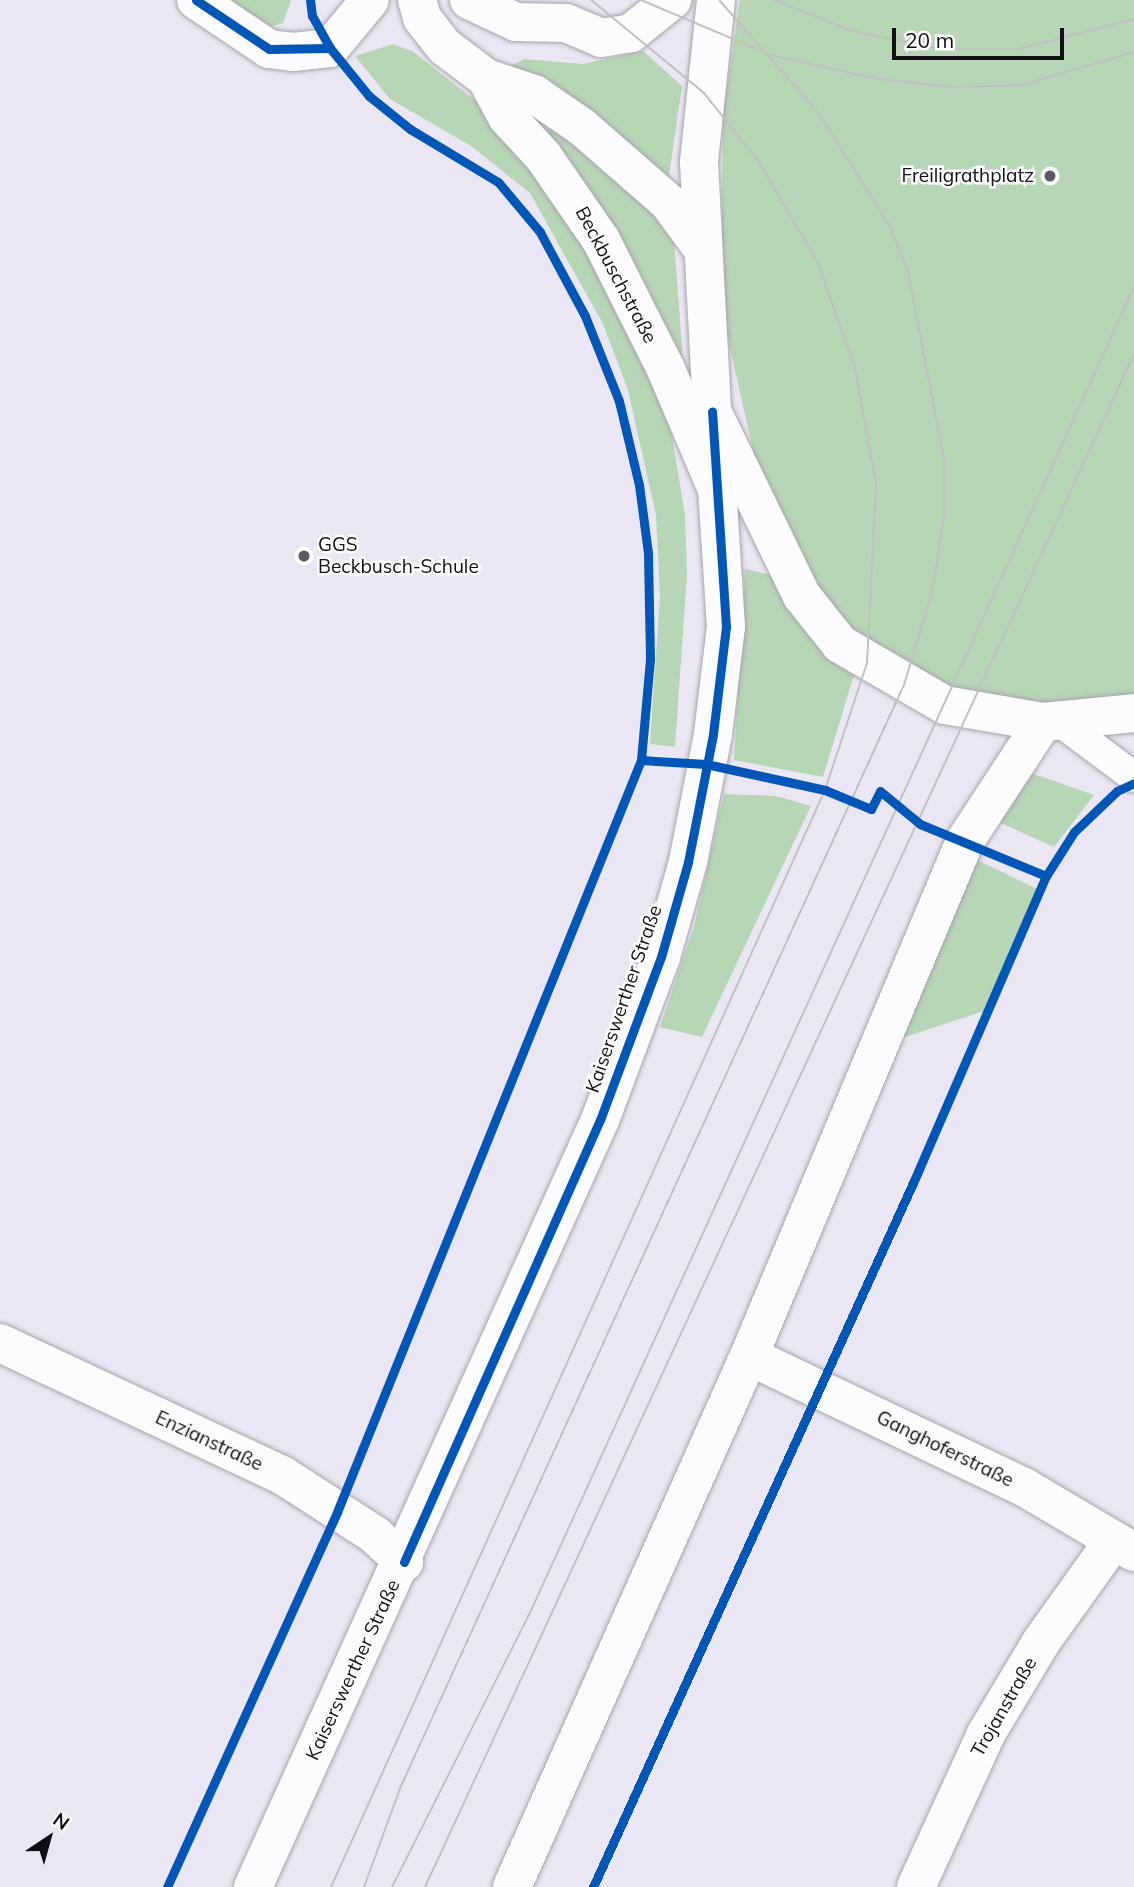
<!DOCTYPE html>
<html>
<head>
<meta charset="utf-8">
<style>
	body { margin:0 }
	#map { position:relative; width:1134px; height:1887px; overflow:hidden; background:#eae6f3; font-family:Mulish,sans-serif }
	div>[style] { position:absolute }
	.green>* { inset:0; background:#b7d6b5 }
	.roads { filter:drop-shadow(0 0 2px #a7a4ae) drop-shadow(0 0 2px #a7a4ae) }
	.lane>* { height:30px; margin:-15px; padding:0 15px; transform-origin:15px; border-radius:15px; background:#fcfbfd }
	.street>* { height:38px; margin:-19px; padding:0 19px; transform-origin:19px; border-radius:19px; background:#fcfbfd }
	.secondary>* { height:38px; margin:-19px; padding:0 19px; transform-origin:19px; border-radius:19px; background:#fcfbfd }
	.tram>* { height:2px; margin:-1px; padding:0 1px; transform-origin:1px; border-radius:1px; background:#c1c1c3 }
	.cycleway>* { height:9px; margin:-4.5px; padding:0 4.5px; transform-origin:4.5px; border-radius:4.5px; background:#0057b8 }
	.dots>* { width:19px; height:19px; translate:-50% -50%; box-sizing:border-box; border:4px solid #fff; border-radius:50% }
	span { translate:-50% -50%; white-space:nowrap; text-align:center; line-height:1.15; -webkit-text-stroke:5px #fff; paint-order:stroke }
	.poi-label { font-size:19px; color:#100d15 }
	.right { translate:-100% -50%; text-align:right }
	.left { translate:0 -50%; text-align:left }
	.street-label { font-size:19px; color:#100d15 }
	.north { position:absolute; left:14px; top:1803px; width:70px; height:70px; -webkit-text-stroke:5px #fff; paint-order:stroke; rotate:36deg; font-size:19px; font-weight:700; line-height:28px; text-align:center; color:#100d15 }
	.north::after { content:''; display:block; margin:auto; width:24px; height:32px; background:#100d15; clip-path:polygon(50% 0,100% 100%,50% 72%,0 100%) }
	.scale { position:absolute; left:892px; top:28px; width:172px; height:32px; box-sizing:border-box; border:4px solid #100d15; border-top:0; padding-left:9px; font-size:21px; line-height:24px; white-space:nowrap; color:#100d15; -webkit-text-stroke:5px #fff; paint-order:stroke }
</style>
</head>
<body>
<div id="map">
	<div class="green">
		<i style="clip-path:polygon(216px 0,291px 0,283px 23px,265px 28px)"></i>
		<i style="clip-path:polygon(740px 0,1134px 0,1134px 697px,1054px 706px,964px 697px,880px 660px,812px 589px,757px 468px,721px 308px,723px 116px)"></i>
		<i style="clip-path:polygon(393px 44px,412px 51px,495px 116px,556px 188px,667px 407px,685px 515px,687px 574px,675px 747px,650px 744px,660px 596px,656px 515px,628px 390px,603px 324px,530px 193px,471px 146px,390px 99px,355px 56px)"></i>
		<i style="clip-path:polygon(643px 51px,682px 86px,668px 183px,511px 66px,524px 59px,583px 64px)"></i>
		<i style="clip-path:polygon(551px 127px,642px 196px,674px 240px,683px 360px,542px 137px)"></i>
		<i style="clip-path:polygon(745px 569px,777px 576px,856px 668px,823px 777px,734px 760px)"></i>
		<i style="clip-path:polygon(1031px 773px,1094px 795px,1054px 847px,994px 820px)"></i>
		<i style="clip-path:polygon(724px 794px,776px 796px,811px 806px,702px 1037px,660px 1027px,694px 927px)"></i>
		<i style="clip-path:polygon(973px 858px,1037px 889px,984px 1011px,902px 1038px)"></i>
	</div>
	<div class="roads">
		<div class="lane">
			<i style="left:1059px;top:721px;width:94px;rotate:36.7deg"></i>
		</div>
		<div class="street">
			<i style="left:196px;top:0;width:88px;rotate:33.9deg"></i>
			<i style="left:269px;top:49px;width:24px;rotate:7deg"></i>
			<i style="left:293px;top:52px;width:37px;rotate:-6deg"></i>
			<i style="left:330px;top:48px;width:62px;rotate:-50.2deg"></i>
			<i style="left:417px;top:0;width:19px;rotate:74deg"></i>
			<i style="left:422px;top:18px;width:37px;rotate:52deg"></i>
			<i style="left:445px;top:47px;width:51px;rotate:37.1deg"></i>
			<i style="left:486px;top:78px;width:51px;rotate:18.4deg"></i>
			<i style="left:534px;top:94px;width:58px;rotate:34.5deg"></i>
			<i style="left:582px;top:127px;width:116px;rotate:41.1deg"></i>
			<i style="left:669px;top:203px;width:54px;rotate:54deg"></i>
			<i style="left:469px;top:0;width:52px;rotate:25.1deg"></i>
			<i style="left:516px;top:22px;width:50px;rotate:1.1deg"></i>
			<i style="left:566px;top:23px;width:38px;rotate:23deg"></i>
			<i style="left:601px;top:38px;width:30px;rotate:-9deg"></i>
			<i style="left:631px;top:33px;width:53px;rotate:-38.8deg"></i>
			<i style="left:486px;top:78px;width:44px;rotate:61.7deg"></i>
			<i style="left:507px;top:117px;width:53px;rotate:47.3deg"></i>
			<i style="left:543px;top:156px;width:102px;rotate:55.4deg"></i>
			<i style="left:601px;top:240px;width:142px;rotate:63.3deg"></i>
			<i style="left:665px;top:367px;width:128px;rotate:67deg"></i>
			<i style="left:0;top:1343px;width:311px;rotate:25.1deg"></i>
			<i style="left:282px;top:1475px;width:111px;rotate:32.8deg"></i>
			<i style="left:375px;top:1535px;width:40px;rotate:43deg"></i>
			<i style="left:749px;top:1356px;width:305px;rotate:25.5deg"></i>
			<i style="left:1024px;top:1487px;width:128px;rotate:30.6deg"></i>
			<i style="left:916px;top:1887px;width:168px;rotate:-65.4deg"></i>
			<i style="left:986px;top:1734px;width:107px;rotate:-59.1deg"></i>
			<i style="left:1041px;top:1642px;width:125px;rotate:-54.4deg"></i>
		</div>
		<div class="secondary">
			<i style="left:716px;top:0;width:163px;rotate:96deg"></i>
			<i style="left:699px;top:162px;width:249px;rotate:87deg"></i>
			<i style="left:712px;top:411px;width:206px;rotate:64.1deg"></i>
			<i style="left:802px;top:596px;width:61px;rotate:51.6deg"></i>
			<i style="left:840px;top:644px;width:121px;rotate:30.2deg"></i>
			<i style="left:945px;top:705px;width:99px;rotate:9.8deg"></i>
			<i style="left:1043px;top:722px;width:91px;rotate:-5.6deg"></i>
			<i style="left:253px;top:1887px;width:842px;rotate:-65.66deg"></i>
			<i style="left:600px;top:1120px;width:174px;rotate:-69.5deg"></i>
			<i style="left:661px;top:957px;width:99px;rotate:-74.1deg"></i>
			<i style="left:688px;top:862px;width:130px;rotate:-78.9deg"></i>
			<i style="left:713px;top:734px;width:108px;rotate:-83.1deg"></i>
			<i style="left:726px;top:627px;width:216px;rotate:-93.7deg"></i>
			<i style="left:512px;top:1887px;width:581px;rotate:-65.95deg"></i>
			<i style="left:749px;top:1356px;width:558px;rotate:-67.25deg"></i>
			<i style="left:965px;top:841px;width:142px;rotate:-56.8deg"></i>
		</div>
	</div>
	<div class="tram">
		<i style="left:641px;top:0;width:141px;rotate:22.9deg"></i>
		<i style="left:771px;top:55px;width:105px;rotate:12.7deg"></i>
		<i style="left:873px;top:78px;width:79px;rotate:6.6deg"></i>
		<i style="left:951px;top:87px;width:71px;rotate:-1.6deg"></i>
		<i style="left:1022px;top:85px;width:117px;rotate:-16.4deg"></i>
		<i style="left:775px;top:0;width:83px;rotate:21.9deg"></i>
		<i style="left:852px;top:31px;width:90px;rotate:11.6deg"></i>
		<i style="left:940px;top:49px;width:79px"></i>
		<i style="left:1019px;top:49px;width:119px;rotate:-14.6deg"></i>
		<i style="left:331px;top:1887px;width:1203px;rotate:-65.76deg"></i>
		<i style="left:825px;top:790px;width:134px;rotate:-71.7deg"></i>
		<i style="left:867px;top:663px;width:179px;rotate:-87.1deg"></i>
		<i style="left:876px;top:484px;width:118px;rotate:-100.3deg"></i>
		<i style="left:855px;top:368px;width:109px;rotate:-109.3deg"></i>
		<i style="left:819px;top:265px;width:116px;rotate:-120.1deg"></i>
		<i style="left:761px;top:165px;width:92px;rotate:-128.4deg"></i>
		<i style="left:704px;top:93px;width:146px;rotate:-140.5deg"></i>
		<i style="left:364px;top:1887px;width:108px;rotate:-69.9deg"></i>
		<i style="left:401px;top:1786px;width:1210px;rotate:-65.45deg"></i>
		<i style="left:904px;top:685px;width:97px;rotate:-73.2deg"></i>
		<i style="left:932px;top:592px;width:75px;rotate:-80.8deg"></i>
		<i style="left:944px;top:518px;width:58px;rotate:-90deg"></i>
		<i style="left:944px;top:460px;width:192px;rotate:-100.8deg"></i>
		<i style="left:908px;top:271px;width:50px;rotate:-112.4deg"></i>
		<i style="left:889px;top:225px;width:128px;rotate:-122deg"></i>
		<i style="left:821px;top:116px;width:154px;rotate:-131.3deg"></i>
		<i style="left:392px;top:1887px;width:305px;rotate:-63.3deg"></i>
		<i style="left:529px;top:1615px;width:1459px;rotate:-65.51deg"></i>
		<i style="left:425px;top:1887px;width:1689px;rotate:-65.18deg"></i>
	</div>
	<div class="cycleway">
		<i style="left:196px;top:0;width:88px;rotate:33.9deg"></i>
		<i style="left:269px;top:49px;width:61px;rotate:-0.9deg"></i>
		<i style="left:641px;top:760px;width:65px;rotate:3.5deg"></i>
		<i style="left:706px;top:764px;width:122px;rotate:12.3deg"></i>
		<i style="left:825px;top:790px;width:50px;rotate:22.4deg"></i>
		<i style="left:871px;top:809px;width:20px;rotate:-63deg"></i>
		<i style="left:880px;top:791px;width:52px;rotate:39.5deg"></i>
		<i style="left:920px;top:824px;width:136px;rotate:22.4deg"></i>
		<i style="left:404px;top:1562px;width:484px;rotate:-66.1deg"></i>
		<i style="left:600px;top:1120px;width:174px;rotate:-69.5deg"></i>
		<i style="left:661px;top:957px;width:99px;rotate:-74.1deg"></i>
		<i style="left:688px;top:862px;width:130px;rotate:-78.9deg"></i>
		<i style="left:713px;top:734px;width:108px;rotate:-83.1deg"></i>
		<i style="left:726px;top:627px;width:216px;rotate:-93.7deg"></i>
		<i style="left:167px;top:1887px;width:412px;rotate:-65.6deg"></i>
		<i style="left:337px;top:1512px;width:811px;rotate:-67.99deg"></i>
		<i style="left:641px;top:760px;width:101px;rotate:-84.9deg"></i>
		<i style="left:650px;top:659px;width:106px;rotate:-91.1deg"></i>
		<i style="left:648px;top:553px;width:69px;rotate:-97.5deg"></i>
		<i style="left:639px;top:485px;width:86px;rotate:-103.4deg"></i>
		<i style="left:619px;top:401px;width:92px;rotate:-111.8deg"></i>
		<i style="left:585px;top:316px;width:95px;rotate:-118.2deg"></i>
		<i style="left:540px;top:232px;width:65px;rotate:-130deg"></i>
		<i style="left:498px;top:182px;width:103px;rotate:-148.9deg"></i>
		<i style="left:410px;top:129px;width:53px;rotate:-141.2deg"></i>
		<i style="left:369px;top:96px;width:62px;rotate:-129.1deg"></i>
		<i style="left:330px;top:48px;width:37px;rotate:-119deg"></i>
		<i style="left:312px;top:16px;width:16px;rotate:-97deg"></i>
		<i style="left:593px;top:1887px;width:773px;rotate:-65.56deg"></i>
		<i style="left:913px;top:1183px;width:335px;rotate:-66.6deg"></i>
		<i style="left:1046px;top:876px;width:52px;rotate:-57.5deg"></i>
		<i style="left:1074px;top:832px;width:59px;rotate:-43.6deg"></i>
		<i style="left:1117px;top:791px;width:19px;rotate:-25deg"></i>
	</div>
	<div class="dots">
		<i style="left:1050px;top:176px;background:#5c5963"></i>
		<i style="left:304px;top:556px;background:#5c5963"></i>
	</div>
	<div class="poi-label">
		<span class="right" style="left:1034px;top:176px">Freiligrathplatz</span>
		<span class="left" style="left:318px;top:556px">GGS<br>Beckbusch-Schule</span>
	</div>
	<div class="street-label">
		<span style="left:616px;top:275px;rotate:62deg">Beckbuschstraße</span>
		<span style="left:624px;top:999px;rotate:-71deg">Kaiserswerther Straße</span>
		<span style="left:209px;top:1441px;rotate:25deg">Enzianstraße</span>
		<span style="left:945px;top:1449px;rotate:26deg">Ganghoferstraße</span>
		<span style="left:353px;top:1670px;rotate:-65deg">Kaiserswerther Straße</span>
		<span style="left:1004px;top:1707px;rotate:-60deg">Trojanstraße</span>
	</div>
	<div class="north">N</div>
	<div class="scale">20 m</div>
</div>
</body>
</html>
